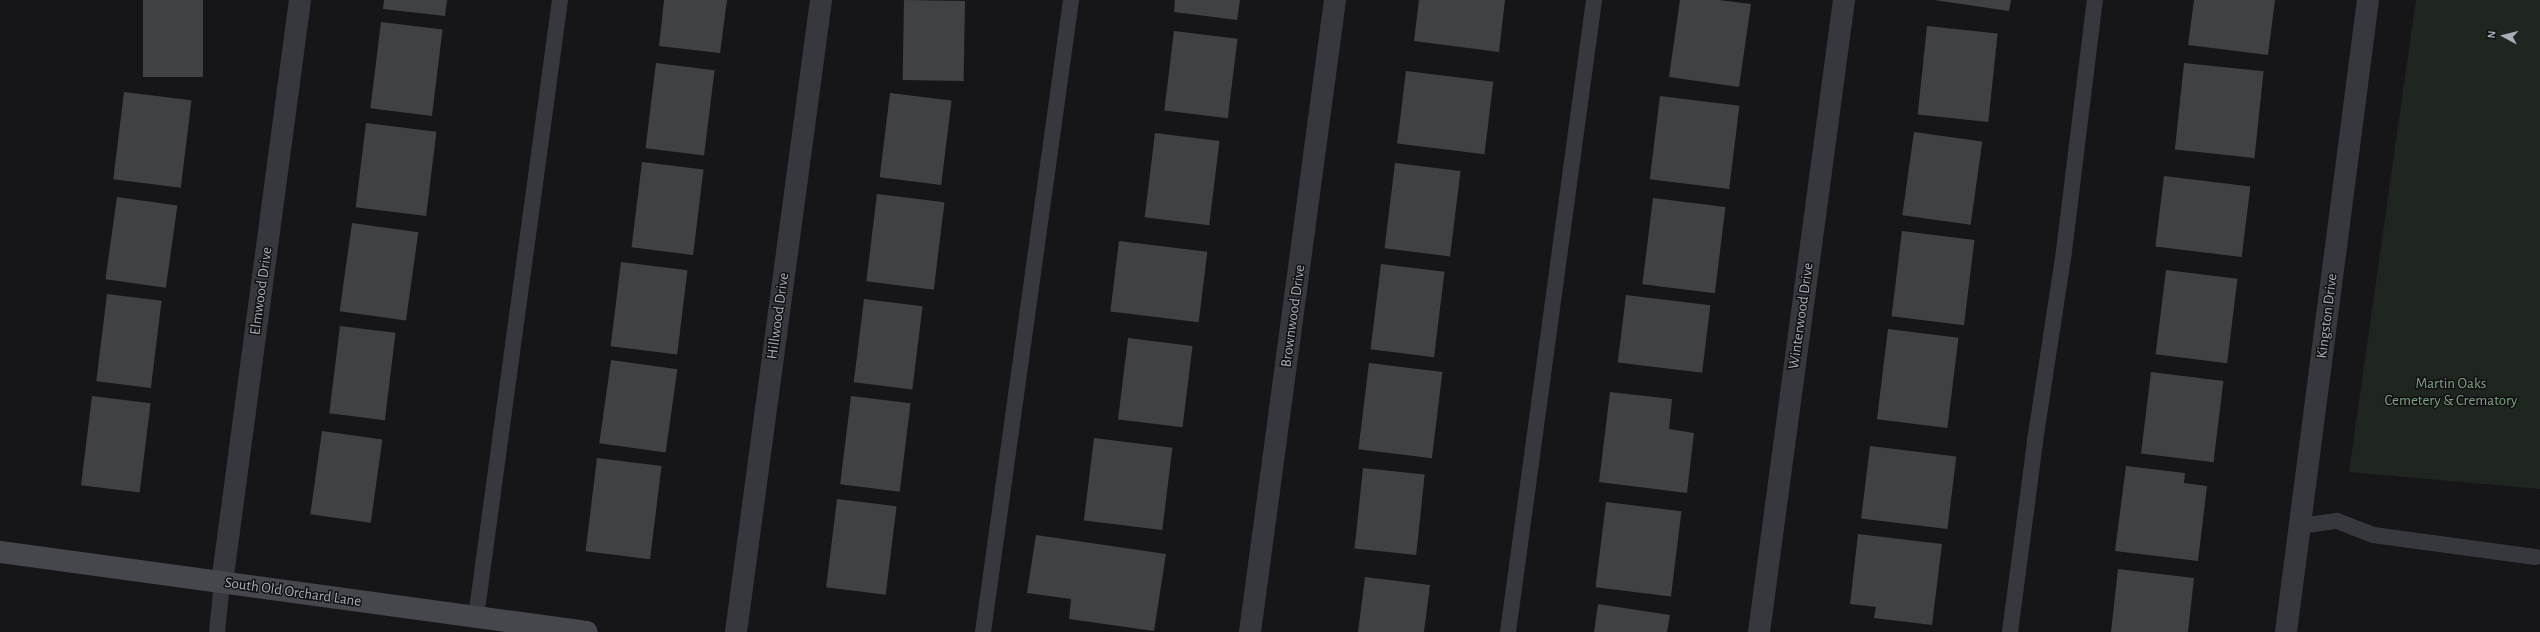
<!DOCTYPE html>
<html>
<head>
<meta charset="utf-8">
<style>
	body { margin:0 }
	#map { position:relative; width:2540px; height:632px; overflow:hidden; background:#161618; font-family:"Alegreya Sans",sans-serif }
	div>[style] { position:absolute }
	.green>* { inset:0; background:#1e261f }
	.building>* { inset:0; background:#404145; transform-origin:0 0 }
	.lane>* { height:16px; margin:-8px; padding:0 8px; transform-origin:8px; border-radius:8px; background:#37383d }
	.street>* { height:22px; margin:-11px; padding:0 11px; transform-origin:11px; border-radius:11px; background:#37383d }
	.secondary>* { height:22px; margin:-11px; padding:0 11px; transform-origin:11px; border-radius:11px; background:#45474d }
	span { translate:-50% -50%; white-space:nowrap; text-align:center; line-height:1.15; -webkit-text-stroke:3px #111113; paint-order:stroke }
	.street-label { font-size:15px; color:#a8adb8 }
	.park-label { font-size:15px; color:#7fa381 }
	.north { position:absolute; left:2484px; top:16px; width:40px; height:40px; -webkit-text-stroke:3px #111113; paint-order:stroke; rotate:277deg; font-size:11px; font-weight:700; line-height:16px; text-align:center; color:#a8adb8 }
	.north::after { content:''; display:block; margin:auto; width:14px; height:18px; background:#a8adb8; clip-path:polygon(50% 0,100% 100%,50% 72%,0 100%) }
</style>
</head>
<body>
<div id="map">
	<div class="green">
		<i style="clip-path:polygon(2416px 0,2540px 0,2540px 489px,2349px 472px)"></i>
	</div>
	<div class="building">
		<i style="left:143px;top:0;width:60px;height:77px"></i>
		<i style="clip-path:polygon(384px 0,447px 0,445px 16px,383px 9px)"></i>
		<i style="clip-path:polygon(664px 0,727px 0,720px 53px,659px 46px)"></i>
		<i style="left:904px;top:0;width:61px;height:80px;rotate:1deg"></i>
		<i style="clip-path:polygon(1175px 0,1240px 0,1237px 20px,1174px 12px)"></i>
		<i style="clip-path:polygon(1419px 0,1505px 0,1499px 52px,1414px 41px)"></i>
		<i style="clip-path:polygon(1680px 0,1719px 0,1751px 4px,1739px 87px,1669px 77px)"></i>
		<i style="clip-path:polygon(1934px 0,2011px 0,2009px 11px)"></i>
		<i style="clip-path:polygon(2194px 0,2275px 0,2268px 55px,2188px 45px)"></i>
		<i style="left:381px;top:22px;width:62px;height:87px;rotate:7deg"></i>
		<i style="left:1927px;top:26px;width:71px;height:89px;rotate:6deg"></i>
		<i style="left:1174px;top:31px;width:64px;height:80px;rotate:7deg"></i>
		<i style="left:656px;top:63px;width:59px;height:86px;rotate:7deg"></i>
		<i style="left:2184px;top:63px;width:80px;height:87px;rotate:6deg"></i>
		<i style="left:1406px;top:71px;width:88px;height:73px;rotate:7deg"></i>
		<i style="left:124px;top:92px;width:68px;height:88px;rotate:7deg"></i>
		<i style="left:890px;top:93px;width:62px;height:85px;rotate:7deg"></i>
		<i style="left:1660px;top:96px;width:80px;height:84px;rotate:7deg"></i>
		<i style="left:366px;top:123px;width:71px;height:85px;rotate:7deg"></i>
		<i style="left:1914px;top:132px;width:69px;height:84px;rotate:8deg"></i>
		<i style="left:1155px;top:133px;width:65px;height:85px;rotate:7deg"></i>
		<i style="left:642px;top:162px;width:62px;height:86px;rotate:7deg"></i>
		<i style="left:1395px;top:163px;width:66px;height:86px;rotate:7deg"></i>
		<i style="left:2164px;top:176px;width:87px;height:71px;rotate:7deg"></i>
		<i style="left:877px;top:194px;width:68px;height:88px;rotate:7deg"></i>
		<i style="left:117px;top:197px;width:61px;height:83px;rotate:8deg"></i>
		<i style="left:1653px;top:198px;width:73px;height:87px;rotate:7deg"></i>
		<i style="left:352px;top:223px;width:67px;height:89px;rotate:8deg"></i>
		<i style="left:1902px;top:231px;width:73px;height:86px;rotate:7deg"></i>
		<i style="left:1119px;top:241px;width:89px;height:71px;rotate:7deg"></i>
		<i style="left:621px;top:262px;width:67px;height:85px;rotate:7deg"></i>
		<i style="left:1381px;top:264px;width:64px;height:86px;rotate:7deg"></i>
		<i style="left:2166px;top:270px;width:72px;height:85px;rotate:7deg"></i>
		<i style="left:107px;top:294px;width:55px;height:88px;rotate:7deg"></i>
		<i style="left:1626px;top:295px;width:85px;height:68px;rotate:7deg"></i>
		<i style="left:864px;top:299px;width:59px;height:84px;rotate:7deg"></i>
		<i style="left:340px;top:326px;width:56px;height:88px;rotate:7deg"></i>
		<i style="left:1888px;top:329px;width:71px;height:91px;rotate:7deg"></i>
		<i style="left:1128px;top:338px;width:65px;height:82px;rotate:7deg"></i>
		<i style="left:611px;top:360px;width:67px;height:84px;rotate:8deg"></i>
		<i style="left:1369px;top:363px;width:74px;height:87px;rotate:7deg"></i>
		<i style="left:2151px;top:372px;width:73px;height:82px;rotate:7deg"></i>
		<i style="clip-path:polygon(1610px 392px,1672px 399px,1669px 429px,1694px 433px,1687px 493px,1599px 482px)"></i>
		<i style="left:92px;top:396px;width:59px;height:90px;rotate:7deg"></i>
		<i style="left:851px;top:396px;width:60px;height:89px;rotate:7deg"></i>
		<i style="left:322px;top:431px;width:61px;height:84px;rotate:8deg"></i>
		<i style="left:1094px;top:438px;width:79px;height:83px;rotate:7deg"></i>
		<i style="left:1870px;top:446px;width:87px;height:73px;rotate:7deg"></i>
		<i style="left:597px;top:458px;width:65px;height:94px;rotate:7deg"></i>
		<i style="clip-path:polygon(2126px 466px,2185px 473px,2184px 483px,2207px 486px,2198px 561px,2115px 551px)"></i>
		<i style="left:1363px;top:468px;width:62px;height:81px;rotate:6deg"></i>
		<i style="left:837px;top:499px;width:60px;height:89px;rotate:7deg"></i>
		<i style="left:1606px;top:502px;width:76px;height:86px;rotate:7deg"></i>
		<i style="clip-path:polygon(1858px 534px,1942px 544px,1932px 625px,1874px 618px,1876px 607px,1850px 604px)"></i>
		<i style="clip-path:polygon(1036px 535px,1166px 554px,1154px 631px,1069px 619px,1071px 599px,1027px 593px)"></i>
		<i style="clip-path:polygon(2118px 569px,2194px 578px,2188px 632px,2111px 632px)"></i>
		<i style="clip-path:polygon(1365px 577px,1430px 585px,1424px 632px,1358px 632px)"></i>
		<i style="clip-path:polygon(1598px 604px,1670px 615px,1667px 632px,1594px 632px)"></i>
	</div>
	<div class="lane">
		<i style="left:2300px;top:526px;width:37px;rotate:-8deg"></i>
		<i style="left:2337px;top:521px;width:39px;rotate:21deg"></i>
		<i style="left:2373px;top:535px;width:164px;rotate:7.7deg"></i>
		<i style="left:476px;top:617px;width:623px;rotate:-82.25deg"></i>
		<i style="left:217px;top:632px;width:49px;rotate:-84.2deg"></i>
		<i style="left:983px;top:632px;width:638px;rotate:-82.07deg"></i>
		<i style="left:1508px;top:632px;width:638px;rotate:-82.25deg"></i>
		<i style="left:2010px;top:632px;width:193px;rotate:-82.5deg"></i>
		<i style="left:2035px;top:441px;width:184px;rotate:-81.3deg"></i>
		<i style="left:2063px;top:259px;width:261px;rotate:-83deg"></i>
	</div>
	<div class="street">
		<i style="left:222px;top:583px;width:588px;rotate:-82.38deg"></i>
		<i style="left:736px;top:632px;width:638px;rotate:-82.34deg"></i>
		<i style="left:1250px;top:632px;width:638px;rotate:-82.34deg"></i>
		<i style="left:1759px;top:632px;width:638px;rotate:-82.34deg"></i>
		<i style="left:2286px;top:632px;width:637px;rotate:-82.61deg"></i>
	</div>
	<div class="secondary">
		<i style="left:0;top:552px;width:592px;rotate:7.76deg"></i>
	</div>
	<div class="street-label">
		<span style="left:261px;top:291px;rotate:-82deg">Elmwood Drive</span>
		<span style="left:778px;top:316px;rotate:-82deg">Hillwood Drive</span>
		<span style="left:1293px;top:316px;rotate:-82deg">Brownwood Drive</span>
		<span style="left:1801px;top:316px;rotate:-82deg">Winterwood Drive</span>
		<span style="left:2327px;top:316px;rotate:-83deg">Kingston Drive</span>
		<span style="left:293px;top:592px;rotate:8deg">South Old Orchard Lane</span>
	</div>
	<div class="park-label">
		<span style="left:2451px;top:392px">Martin Oaks<br>Cemetery &amp; Crematory</span>
	</div>
	<div class="north">N</div>
</div>
</body>
</html>
